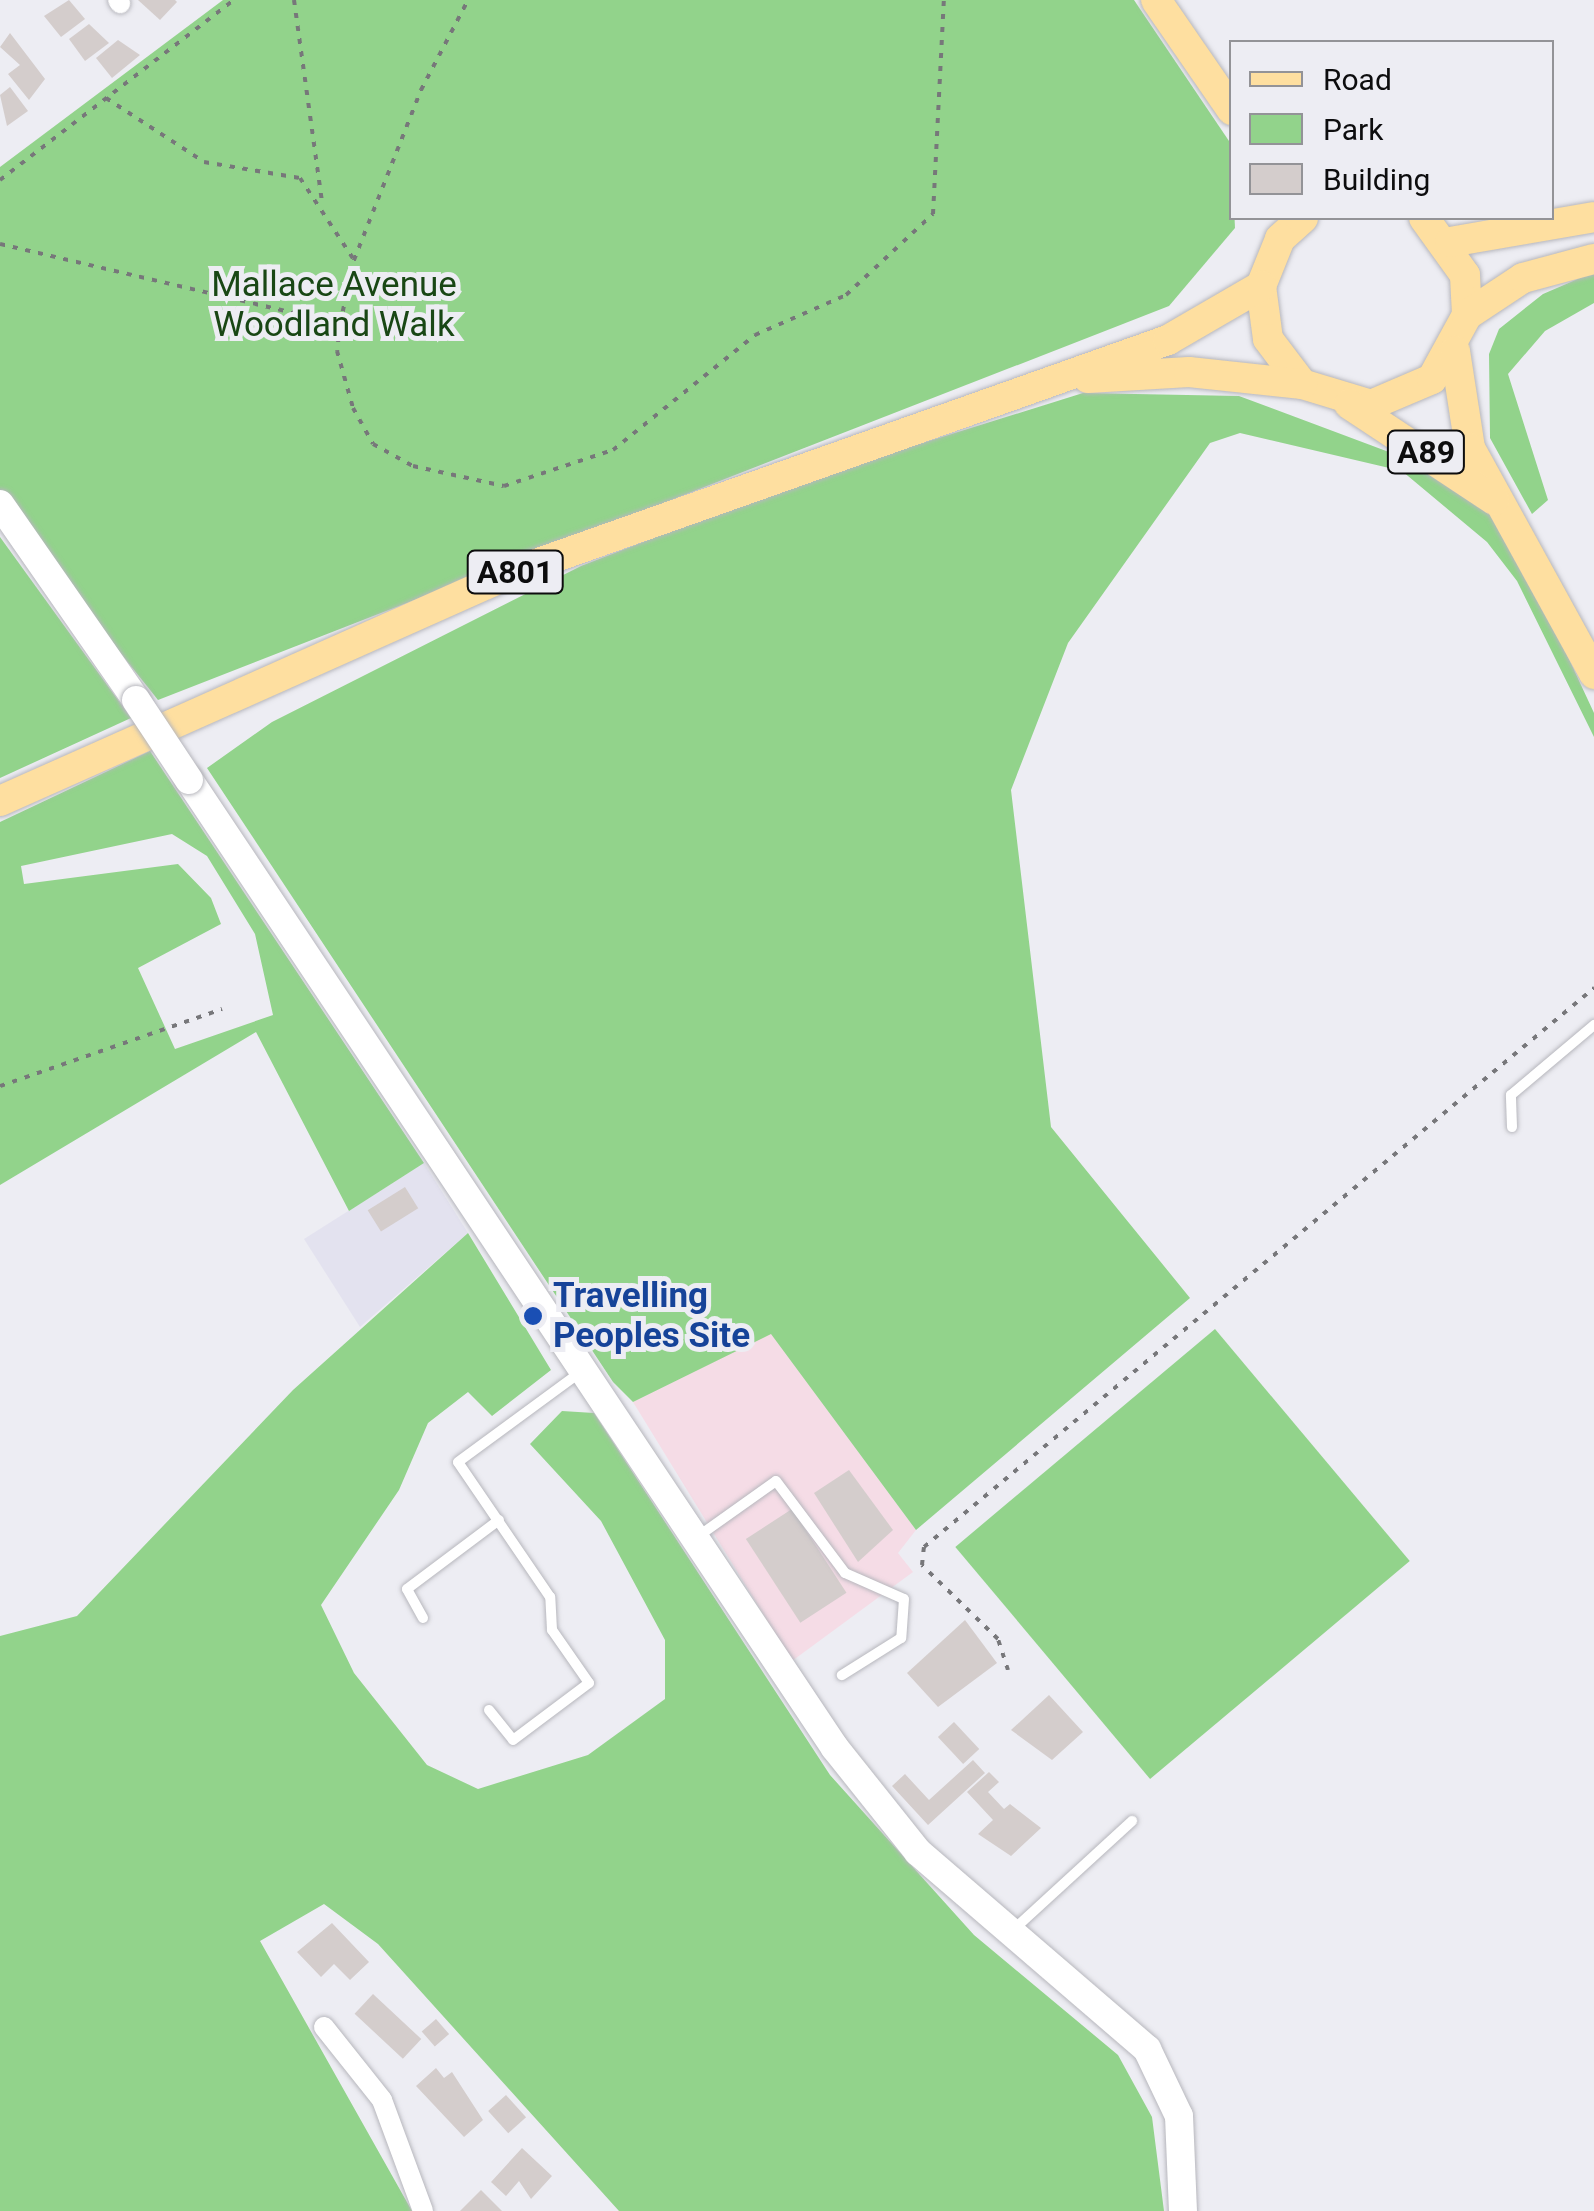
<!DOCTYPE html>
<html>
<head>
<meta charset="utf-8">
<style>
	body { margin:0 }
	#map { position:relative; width:1594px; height:2211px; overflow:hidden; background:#ededf3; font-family:Roboto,sans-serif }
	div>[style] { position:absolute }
	.commercial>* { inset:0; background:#f5dce6 }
	.built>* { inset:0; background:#e3e2ef }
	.green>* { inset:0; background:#92d38b; transform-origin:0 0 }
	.building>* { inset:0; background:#d4cdcc; transform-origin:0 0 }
	.path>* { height:4px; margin-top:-2px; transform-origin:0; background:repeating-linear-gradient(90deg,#77777a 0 5px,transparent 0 13px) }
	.roads { filter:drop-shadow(0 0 2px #b7b7bd) drop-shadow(0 0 2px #b7b7bd) }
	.service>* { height:10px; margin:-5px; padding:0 5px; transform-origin:5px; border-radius:5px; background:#fff }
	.minor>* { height:20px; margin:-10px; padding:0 10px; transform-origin:10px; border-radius:10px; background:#fff }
	.secondary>* { height:28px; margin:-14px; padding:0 14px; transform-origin:14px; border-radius:14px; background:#fff }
	.primary>* { height:30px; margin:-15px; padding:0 15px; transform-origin:15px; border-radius:15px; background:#fedfa0 }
	.bridges { filter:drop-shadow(0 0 2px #b7b7bd) drop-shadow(0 0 2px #b7b7bd) }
	.secondary-bridge>* { height:28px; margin:-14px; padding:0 14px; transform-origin:14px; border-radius:14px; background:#fff }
	.dots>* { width:28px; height:28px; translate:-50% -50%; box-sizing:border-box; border:5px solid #ededf3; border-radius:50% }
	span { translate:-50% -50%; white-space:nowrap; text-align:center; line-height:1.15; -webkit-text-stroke:10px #ededf3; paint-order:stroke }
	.shield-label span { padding:2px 8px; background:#ededf3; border:2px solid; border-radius:8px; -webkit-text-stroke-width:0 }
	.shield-label { font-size:32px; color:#0d0d0e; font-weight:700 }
	.park-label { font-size:35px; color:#194715 }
	.transit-label { font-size:35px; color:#164399; font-weight:700 }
	.left { translate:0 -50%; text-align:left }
	.legend { position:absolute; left:1229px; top:40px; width:325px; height:180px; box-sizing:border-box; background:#ededf3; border:2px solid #939397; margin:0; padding:12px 18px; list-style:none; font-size:30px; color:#0d0d0e }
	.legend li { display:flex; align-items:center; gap:20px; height:50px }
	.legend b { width:50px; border:2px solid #939397 }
</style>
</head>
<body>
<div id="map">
	<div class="commercial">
		<i style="clip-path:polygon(771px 1333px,916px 1530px,898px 1553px,913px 1572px,792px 1661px,633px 1402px)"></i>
	</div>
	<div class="built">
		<i style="clip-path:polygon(424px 1163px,468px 1233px,360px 1327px,304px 1239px)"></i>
	</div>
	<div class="green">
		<i style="clip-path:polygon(223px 0,1134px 0,1231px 144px,1235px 228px,1169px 306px,158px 700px,0 502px,0 167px)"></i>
		<i style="clip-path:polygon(1594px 272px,1594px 303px,1545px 331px,1508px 374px,1548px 500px,1532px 514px,1490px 438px,1489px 354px,1499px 329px,1543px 294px)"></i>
		<i style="clip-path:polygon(1083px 393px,1239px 396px,1437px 470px,1485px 506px,1522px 558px,1594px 713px,1594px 737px,1517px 581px,1487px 542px,1402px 471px,1240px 433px,1210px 443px,1068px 643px,1011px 790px,1051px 1127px,1190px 1298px,916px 1530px,771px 1334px,633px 1402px,613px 1382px,207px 768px,272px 722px,581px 566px,804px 480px)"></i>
		<i style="clip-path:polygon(0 537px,131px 718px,0 778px)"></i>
		<i style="clip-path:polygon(evenodd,150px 751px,424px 1163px,349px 1211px,256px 1032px,0 1185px,0 822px,150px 751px,172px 834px,207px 856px,255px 934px,273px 1015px,175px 1049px,138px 968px,221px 924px,211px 898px,178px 864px,24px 884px,21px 866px,172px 834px)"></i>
		<i style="clip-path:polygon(468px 1233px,551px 1370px,492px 1416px,468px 1392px,428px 1423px,399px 1490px,321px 1605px,354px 1673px,427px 1765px,478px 1789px,588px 1755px,665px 1699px,665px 1640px,601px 1521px,530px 1444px,562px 1411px,594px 1413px,830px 1775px,974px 1935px,1118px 2055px,1152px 2117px,1164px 2211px,619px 2211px,378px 1944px,324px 1904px,260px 1941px,412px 2211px,0 2211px,0 1636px,77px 1616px,293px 1390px)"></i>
		<i style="left:1215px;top:1329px;width:303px;height:339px;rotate:50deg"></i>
	</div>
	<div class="building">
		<i style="clip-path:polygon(69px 0,85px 19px,61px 37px,44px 16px)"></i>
		<i style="clip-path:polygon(138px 0,175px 0,177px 2px,160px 20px)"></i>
		<i style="clip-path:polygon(89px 24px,109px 43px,85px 61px,69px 39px)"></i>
		<i style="clip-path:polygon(10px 33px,45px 79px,29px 100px,8px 74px,20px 65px,0 47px)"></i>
		<i style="clip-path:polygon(118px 40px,140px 55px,112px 78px,96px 58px)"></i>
		<i style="clip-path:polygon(10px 87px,28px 111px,7px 126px,0 95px)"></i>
		<i style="left:405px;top:1187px;width:25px;height:44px;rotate:58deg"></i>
		<i style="clip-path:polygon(849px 1470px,893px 1530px,858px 1562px,814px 1493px)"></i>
		<i style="left:792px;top:1509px;width:100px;height:55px;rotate:57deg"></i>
		<i style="clip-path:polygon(965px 1620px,997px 1663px,938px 1707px,907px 1673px)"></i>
		<i style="clip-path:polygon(1049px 1695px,1083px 1732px,1052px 1760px,1011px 1730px)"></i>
		<i style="left:954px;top:1722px;width:37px;height:22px;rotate:47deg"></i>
		<i style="clip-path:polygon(973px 1760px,985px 1773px,928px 1825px,892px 1786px,905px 1774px,929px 1800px)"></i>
		<i style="clip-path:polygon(989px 1772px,999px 1782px,988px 1792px,1004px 1809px,1010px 1804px,1041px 1828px,1011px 1856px,978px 1834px,993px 1820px,967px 1792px)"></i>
		<i style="clip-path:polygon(332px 1923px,369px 1962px,350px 1980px,334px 1964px,321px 1977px,297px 1952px)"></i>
		<i style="left:373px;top:1994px;width:66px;height:27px;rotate:43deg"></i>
		<i style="left:436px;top:2019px;width:20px;height:19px;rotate:49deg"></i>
		<i style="clip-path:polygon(436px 2068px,444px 2078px,452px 2072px,483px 2120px,464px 2137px,416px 2086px)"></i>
		<i style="left:506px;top:2095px;width:30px;height:24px;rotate:48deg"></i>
		<i style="clip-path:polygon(522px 2148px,552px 2176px,531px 2199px,519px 2181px,506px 2196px,491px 2182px)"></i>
		<i style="clip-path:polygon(481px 2190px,502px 2211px,460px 2211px)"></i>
	</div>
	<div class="path">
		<i style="left:294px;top:0;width:203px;rotate:82.1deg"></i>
		<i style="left:106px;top:98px;width:117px;rotate:33.1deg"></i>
		<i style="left:204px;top:162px;width:97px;rotate:9.5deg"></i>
		<i style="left:300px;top:178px;width:98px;rotate:56.6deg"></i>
		<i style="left:0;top:180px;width:295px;rotate:-37.6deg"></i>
		<i style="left:0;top:244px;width:349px;rotate:13.2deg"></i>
		<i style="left:340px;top:324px;width:66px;rotate:-77.7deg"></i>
		<i style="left:354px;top:260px;width:183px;rotate:-68.5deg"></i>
		<i style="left:421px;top:90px;width:102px;rotate:-62.4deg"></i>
		<i style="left:340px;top:324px;width:27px;rotate:96deg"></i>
		<i style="left:337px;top:351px;width:59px;rotate:74.3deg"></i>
		<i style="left:353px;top:408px;width:41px;rotate:60.9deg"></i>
		<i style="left:373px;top:444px;width:46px;rotate:28.8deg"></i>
		<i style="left:413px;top:466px;width:93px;rotate:12.4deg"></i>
		<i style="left:504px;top:486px;width:115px;rotate:-18.3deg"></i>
		<i style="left:613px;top:450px;width:183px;rotate:-39deg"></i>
		<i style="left:755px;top:335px;width:99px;rotate:-23.7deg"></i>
		<i style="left:846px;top:295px;width:119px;rotate:-43deg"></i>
		<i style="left:933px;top:214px;width:214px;rotate:-87.1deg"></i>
		<i style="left:0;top:1086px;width:235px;rotate:-19.1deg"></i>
		<i style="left:1008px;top:1670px;width:33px;rotate:-108deg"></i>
		<i style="left:998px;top:1639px;width:106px;rotate:-135.8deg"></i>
		<i style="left:922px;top:1565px;width:18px;rotate:-84deg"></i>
		<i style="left:924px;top:1547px;width:873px;rotate:-39.84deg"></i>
	</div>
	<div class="roads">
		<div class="service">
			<i style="left:1512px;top:1127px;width:32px;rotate:-92deg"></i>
			<i style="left:1511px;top:1095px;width:109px;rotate:-40.1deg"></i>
			<i style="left:700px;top:1535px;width:93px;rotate:-35.4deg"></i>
			<i style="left:776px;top:1481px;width:115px;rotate:53.1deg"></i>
			<i style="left:845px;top:1573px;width:64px;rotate:23.8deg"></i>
			<i style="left:904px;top:1599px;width:39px;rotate:94deg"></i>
			<i style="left:901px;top:1638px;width:70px;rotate:147.9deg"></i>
			<i style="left:423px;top:1618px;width:33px;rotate:-119deg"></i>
			<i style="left:407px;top:1589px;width:115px;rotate:-36.9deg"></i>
			<i style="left:489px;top:1710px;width:38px;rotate:51deg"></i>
			<i style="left:513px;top:1740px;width:95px;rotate:-36.9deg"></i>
			<i style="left:589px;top:1683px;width:65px;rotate:-124.9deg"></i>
			<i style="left:552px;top:1630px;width:33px;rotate:-93deg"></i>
			<i style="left:550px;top:1597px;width:163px;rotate:-124.3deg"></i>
			<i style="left:458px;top:1462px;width:150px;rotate:-36.3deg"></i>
			<i style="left:1012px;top:1931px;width:163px;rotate:-42.5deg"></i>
		</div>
		<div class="minor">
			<i style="left:118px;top:0;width:4px;rotate:56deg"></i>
			<i style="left:324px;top:2027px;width:93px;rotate:51.5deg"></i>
			<i style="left:382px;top:2100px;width:118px;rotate:69.7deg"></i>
		</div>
		<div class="secondary">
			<i style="left:0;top:504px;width:239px;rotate:55.2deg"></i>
			<i style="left:189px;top:780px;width:1164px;rotate:56.28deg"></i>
			<i style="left:835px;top:1748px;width:133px;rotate:51.4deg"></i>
			<i style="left:918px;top:1852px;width:302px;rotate:40.7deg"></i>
			<i style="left:1147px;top:2049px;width:74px;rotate:64.5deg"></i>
			<i style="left:1179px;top:2116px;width:95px;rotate:87.6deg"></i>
		</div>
		<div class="primary">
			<i style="left:1156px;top:0;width:134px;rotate:55.4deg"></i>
			<i style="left:1303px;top:218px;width:31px;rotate:138deg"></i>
			<i style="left:1280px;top:239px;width:51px;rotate:112deg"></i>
			<i style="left:1261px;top:286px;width:53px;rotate:82.5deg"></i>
			<i style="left:1268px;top:339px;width:56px;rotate:52.9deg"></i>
			<i style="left:1302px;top:384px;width:72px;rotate:16.9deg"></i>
			<i style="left:1371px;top:405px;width:66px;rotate:-23.1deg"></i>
			<i style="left:1432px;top:379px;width:73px;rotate:-61.3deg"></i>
			<i style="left:1467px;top:315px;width:40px;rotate:-92.9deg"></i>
			<i style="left:1465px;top:275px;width:70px;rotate:-125.7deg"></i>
			<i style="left:1450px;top:242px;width:146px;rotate:-9.8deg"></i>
			<i style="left:1467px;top:315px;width:67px;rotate:-33.5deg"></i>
			<i style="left:1523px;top:278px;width:73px;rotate:-15deg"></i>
			<i style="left:1455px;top:351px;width:98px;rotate:81.2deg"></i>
			<i style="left:1470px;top:448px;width:258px;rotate:61.2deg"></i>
			<i style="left:1088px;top:378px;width:101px;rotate:-3.4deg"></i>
			<i style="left:1189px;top:372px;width:114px;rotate:6.1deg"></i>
			<i style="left:1349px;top:404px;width:174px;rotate:33.5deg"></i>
			<i style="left:0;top:801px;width:565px;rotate:-24.02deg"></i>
			<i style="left:516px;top:571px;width:692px;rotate:-19.51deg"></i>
			<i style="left:1168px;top:340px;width:108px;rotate:-30.1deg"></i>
		</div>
	</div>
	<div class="bridges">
		<div class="secondary-bridge">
			<i style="left:136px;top:700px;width:96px;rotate:56.5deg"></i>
		</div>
	</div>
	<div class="dots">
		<i style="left:533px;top:1316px;background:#1a4fb4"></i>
	</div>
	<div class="shield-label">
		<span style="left:1426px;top:452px">A89</span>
		<span style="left:515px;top:572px">A801</span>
	</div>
	<div class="park-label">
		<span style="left:334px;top:305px">Mallace Avenue<br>Woodland Walk</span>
	</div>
	<div class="transit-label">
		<span class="left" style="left:553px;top:1316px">Travelling<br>Peoples Site</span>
	</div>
	<ul class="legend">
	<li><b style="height:12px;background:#fedfa0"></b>Road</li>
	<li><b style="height:28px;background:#92d38b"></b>Park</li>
	<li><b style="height:28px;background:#d4cdcc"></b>Building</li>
	</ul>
</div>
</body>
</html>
